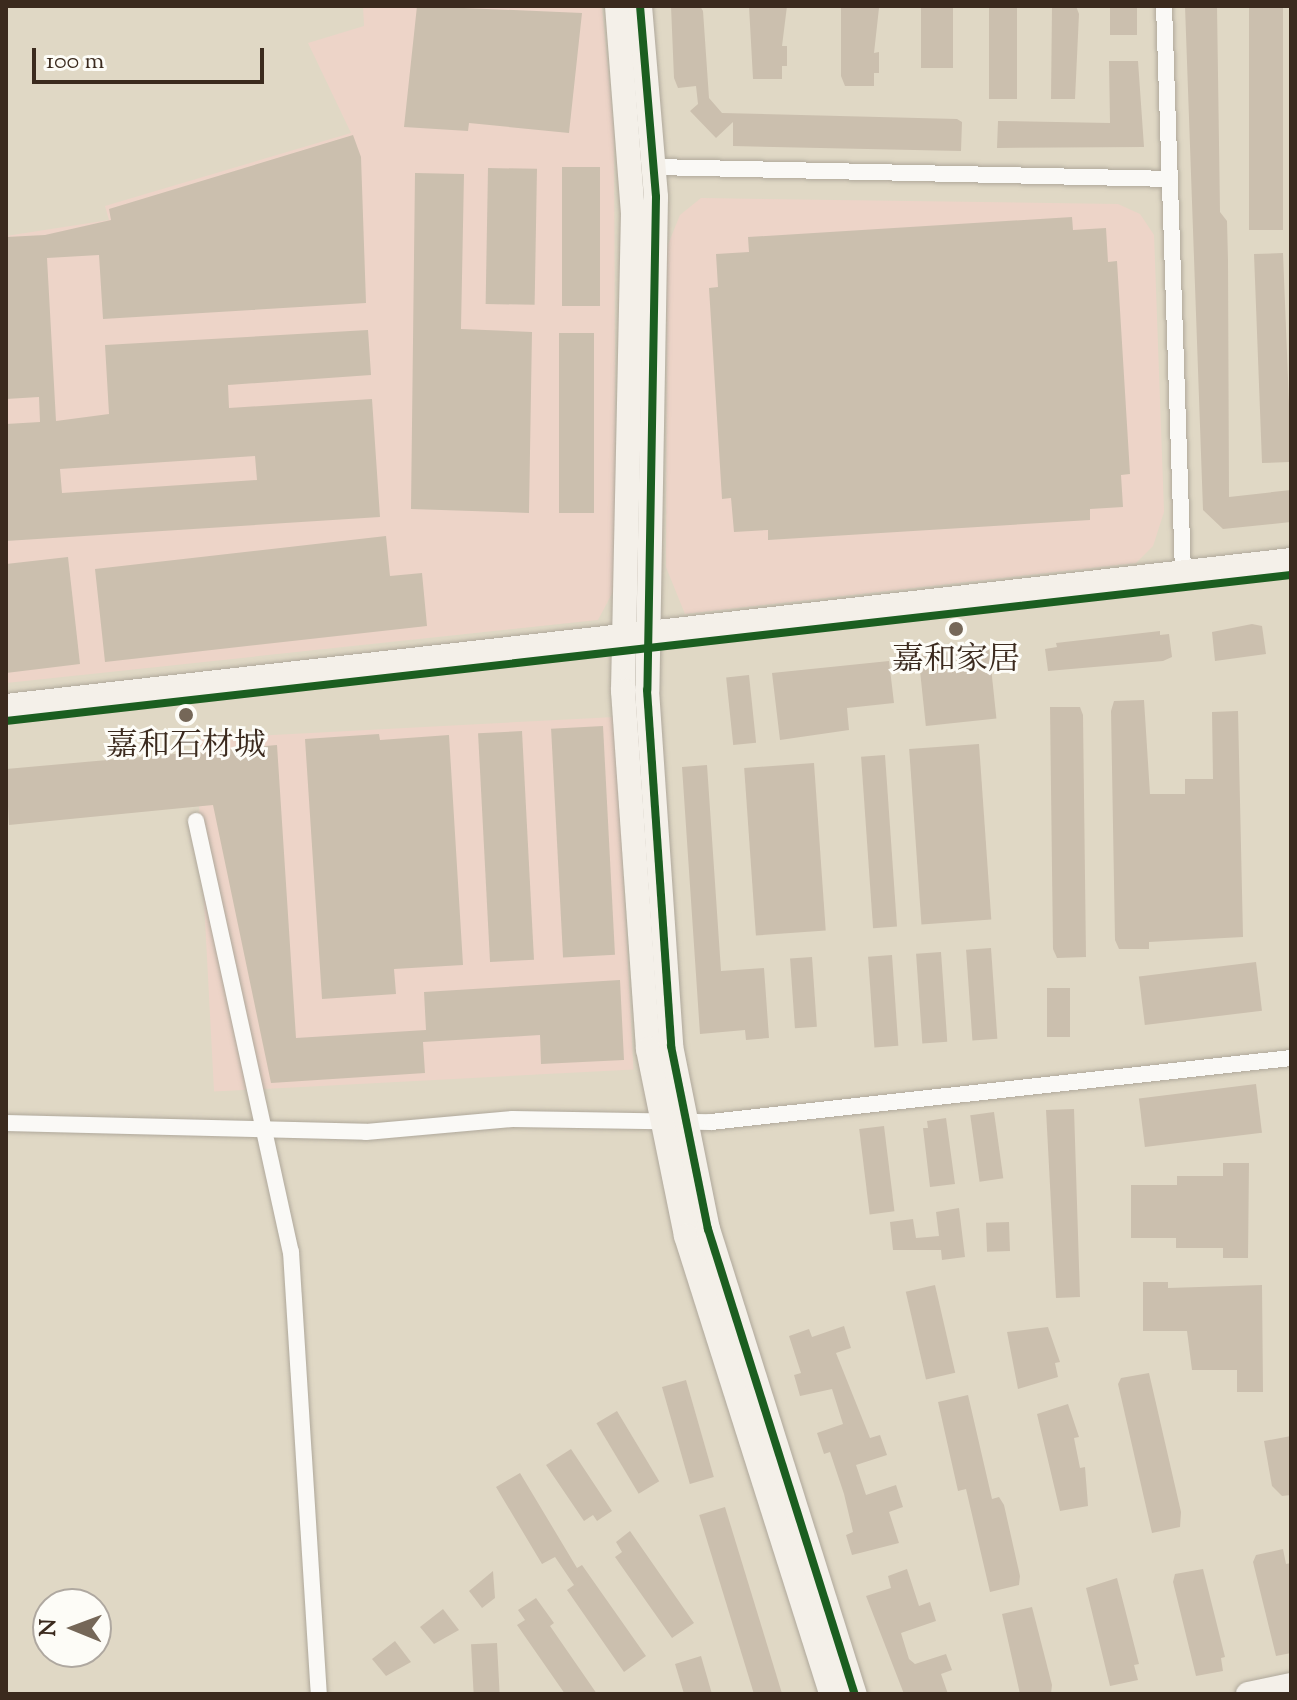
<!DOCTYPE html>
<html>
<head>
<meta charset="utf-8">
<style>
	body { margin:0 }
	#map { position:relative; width:1297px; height:1700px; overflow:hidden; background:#e0d8c5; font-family:"Sorts Mill Goudy","Noto Serif SC",serif }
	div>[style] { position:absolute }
	.built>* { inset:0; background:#edd4c8; transform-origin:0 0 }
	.building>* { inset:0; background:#cbbfae; transform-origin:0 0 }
	.roads { filter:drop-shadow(0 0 2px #afa89b) drop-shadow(0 0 2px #afa89b) }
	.street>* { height:16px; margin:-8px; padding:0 8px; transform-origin:8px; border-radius:8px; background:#faf9f6 }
	.secondary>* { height:24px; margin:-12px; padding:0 12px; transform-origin:12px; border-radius:12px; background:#f4f0e9 }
	.cycleway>* { height:8px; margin:-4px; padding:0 4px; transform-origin:4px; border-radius:4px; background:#1b5e20 }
	.dots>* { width:22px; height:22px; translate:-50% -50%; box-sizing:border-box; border:4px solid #fdfcf7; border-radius:50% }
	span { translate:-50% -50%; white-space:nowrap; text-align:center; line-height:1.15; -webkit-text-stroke:6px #fdfcf7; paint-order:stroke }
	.poi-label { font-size:32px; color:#3b2a1e }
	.frame { position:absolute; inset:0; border:8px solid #3b2a1e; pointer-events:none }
	.north { position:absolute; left:32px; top:1588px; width:80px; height:80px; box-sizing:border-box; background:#fdfcf7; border:2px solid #afa8a0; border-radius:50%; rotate:271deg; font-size:22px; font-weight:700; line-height:32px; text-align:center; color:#3b2a1e }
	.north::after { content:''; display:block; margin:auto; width:28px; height:36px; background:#756758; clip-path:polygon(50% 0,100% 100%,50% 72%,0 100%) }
	.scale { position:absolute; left:32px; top:48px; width:232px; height:36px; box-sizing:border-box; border:4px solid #3b2a1e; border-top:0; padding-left:10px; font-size:24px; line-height:28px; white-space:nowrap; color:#3b2a1e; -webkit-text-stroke:6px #fdfcf7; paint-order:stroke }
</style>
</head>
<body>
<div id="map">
	<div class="built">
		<i style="clip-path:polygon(363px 6px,602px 6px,614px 131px,616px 586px,598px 620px,6px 683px,6px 236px,109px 220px,105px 206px,351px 133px,308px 43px,364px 26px)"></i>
		<i style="clip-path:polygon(701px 198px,1118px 204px,1140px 214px,1154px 235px,1164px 512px,1153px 546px,1136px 563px,685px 614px,666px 567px,667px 247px,680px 215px)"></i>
		<i style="left:615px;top:717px;width:353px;height:420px;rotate:87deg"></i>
	</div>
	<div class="building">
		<i style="clip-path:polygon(417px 6px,582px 13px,569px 133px,469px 123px,468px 131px,404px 127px)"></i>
		<i style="clip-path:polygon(671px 6px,700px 6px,703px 11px,709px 98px,722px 113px,957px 119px,962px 122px,961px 151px,733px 146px,733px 122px,716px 138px,690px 111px,698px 104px,696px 86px,678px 88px,674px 78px)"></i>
		<i style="clip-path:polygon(749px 6px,787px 6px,782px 46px,787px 46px,787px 66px,782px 66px,782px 79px,753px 79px)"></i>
		<i style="clip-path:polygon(841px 6px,879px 8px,874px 53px,879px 52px,879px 73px,874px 73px,874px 86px,845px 86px,841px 76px)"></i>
		<i style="left:921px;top:6px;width:32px;height:62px"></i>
		<i style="left:989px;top:6px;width:28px;height:93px"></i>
		<i style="clip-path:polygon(1052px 6px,1076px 6px,1079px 14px,1075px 99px,1051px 99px)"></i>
		<i style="left:1110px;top:6px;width:27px;height:29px"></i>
		<i style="clip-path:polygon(1185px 6px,1217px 6px,1220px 212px,1227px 221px,1228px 260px,1229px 497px,1291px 490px,1291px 522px,1223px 529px,1203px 510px)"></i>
		<i style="left:1249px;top:6px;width:34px;height:224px"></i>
		<i style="clip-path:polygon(1109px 61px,1138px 61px,1144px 147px,997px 148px,998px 121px,1110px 123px)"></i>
		<i style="clip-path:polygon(evenodd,353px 135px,361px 157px,366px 303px,103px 319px,99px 255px,47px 258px,56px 421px,109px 414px,105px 345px,368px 330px,371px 375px,228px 385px,229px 408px,372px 399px,380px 517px,6px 541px,6px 424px,40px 422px,39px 397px,6px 399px,6px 237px,45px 235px,111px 220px,109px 209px,353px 135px,255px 456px,257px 480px,62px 493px,60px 469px,255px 456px)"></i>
		<i style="left:562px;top:167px;width:38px;height:139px"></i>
		<i style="left:488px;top:168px;width:49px;height:136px;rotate:1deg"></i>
		<i style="clip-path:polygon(415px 173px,464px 174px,461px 329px,532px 332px,529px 513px,411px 509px)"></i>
		<i style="clip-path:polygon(1072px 217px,1073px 230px,1106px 228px,1108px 262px,1117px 261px,1130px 474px,1121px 475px,1123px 507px,1090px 509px,1090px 520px,768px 540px,768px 530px,734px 532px,731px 498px,722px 499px,709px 288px,718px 287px,716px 254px,749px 252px,748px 237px)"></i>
		<i style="clip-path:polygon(1283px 253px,1291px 454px,1289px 462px,1262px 463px,1254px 254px)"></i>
		<i style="left:559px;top:333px;width:35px;height:180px"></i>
		<i style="clip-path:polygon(386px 536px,390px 576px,422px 573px,427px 626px,105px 662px,95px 569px)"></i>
		<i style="clip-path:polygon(68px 557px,80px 664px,6px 673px,6px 564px)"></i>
		<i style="clip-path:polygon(1252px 624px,1262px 626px,1266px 654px,1215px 661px,1212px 632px)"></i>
		<i style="clip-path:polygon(1160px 631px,1160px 635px,1169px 634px,1172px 657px,1163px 661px,1048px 671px,1045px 649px,1057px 647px,1056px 643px)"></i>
		<i style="left:989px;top:648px;width:71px;height:71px;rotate:84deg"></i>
		<i style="clip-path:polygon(889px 661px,894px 703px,847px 708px,849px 730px,780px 740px,772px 673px)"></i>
		<i style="left:749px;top:675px;width:68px;height:23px;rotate:84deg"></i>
		<i style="clip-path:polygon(1144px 700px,1150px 794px,1185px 794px,1185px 779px,1213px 779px,1212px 712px,1238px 711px,1243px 937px,1149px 942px,1149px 949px,1119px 949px,1115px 940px,1111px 711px,1114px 701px)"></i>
		<i style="clip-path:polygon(1050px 707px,1080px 707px,1083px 715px,1086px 957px,1057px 958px,1053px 949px)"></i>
		<i style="left:603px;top:726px;width:229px;height:52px;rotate:87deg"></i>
		<i style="left:522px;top:731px;width:229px;height:44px;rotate:87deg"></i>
		<i style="clip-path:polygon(379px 734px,380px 740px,449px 735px,463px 965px,394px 969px,396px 994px,322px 999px,305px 739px)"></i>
		<i style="left:979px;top:744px;width:176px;height:70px;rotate:86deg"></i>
		<i style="clip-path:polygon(277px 745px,296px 1038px,426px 1030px,424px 992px,620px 980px,624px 1060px,541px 1064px,540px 1035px,423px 1042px,425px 1073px,271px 1083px,213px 805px,9px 825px,6px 769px)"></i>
		<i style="left:885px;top:755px;width:172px;height:24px;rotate:86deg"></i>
		<i style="left:814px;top:763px;width:168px;height:70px;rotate:86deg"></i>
		<i style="clip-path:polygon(707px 765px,721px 971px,764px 968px,769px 1038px,746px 1040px,745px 1030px,700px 1034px,682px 767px)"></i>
		<i style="left:991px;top:948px;width:91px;height:25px;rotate:86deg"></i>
		<i style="left:941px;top:952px;width:90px;height:25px;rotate:86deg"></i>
		<i style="left:892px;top:955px;width:91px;height:24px;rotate:86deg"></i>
		<i style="left:812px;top:957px;width:70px;height:22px;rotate:86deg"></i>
		<i style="left:1256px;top:962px;width:49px;height:118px;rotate:83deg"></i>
		<i style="left:1047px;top:988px;width:23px;height:49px"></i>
		<i style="left:1256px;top:1084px;width:49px;height:118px;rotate:83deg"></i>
		<i style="clip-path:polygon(1074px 1109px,1080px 1297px,1056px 1298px,1046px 1110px)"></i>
		<i style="left:994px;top:1112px;width:67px;height:24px;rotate:82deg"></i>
		<i style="clip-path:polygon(946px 1118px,955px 1184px,930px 1187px,923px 1128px,928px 1128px,927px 1121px)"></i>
		<i style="left:884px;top:1126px;width:86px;height:25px;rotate:83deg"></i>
		<i style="clip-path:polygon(1223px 1163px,1249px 1163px,1248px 1258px,1223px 1258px,1223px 1248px,1176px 1248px,1176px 1238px,1131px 1238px,1131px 1185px,1177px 1185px,1177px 1176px,1223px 1176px)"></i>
		<i style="clip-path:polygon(959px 1208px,965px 1257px,942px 1260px,941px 1250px,893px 1250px,890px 1222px,913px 1219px,916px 1238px,939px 1236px,936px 1212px)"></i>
		<i style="left:1009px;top:1222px;width:29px;height:23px;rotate:88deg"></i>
		<i style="clip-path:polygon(1143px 1282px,1168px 1282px,1168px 1288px,1262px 1285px,1263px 1392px,1237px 1392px,1237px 1370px,1192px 1370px,1187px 1331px,1143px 1331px)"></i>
		<i style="left:935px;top:1285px;width:90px;height:30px;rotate:77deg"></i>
		<i style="clip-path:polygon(844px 1326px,851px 1348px,836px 1353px,870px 1438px,880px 1435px,887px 1455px,856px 1465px,866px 1495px,896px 1485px,903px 1507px,889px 1512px,899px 1543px,852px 1555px,846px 1535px,853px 1532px,844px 1494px,830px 1452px,824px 1454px,817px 1433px,843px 1424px,832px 1389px,800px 1396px,794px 1375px,801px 1373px,789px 1336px,809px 1329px,812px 1337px)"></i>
		<i style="clip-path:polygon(1048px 1327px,1060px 1362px,1055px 1363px,1058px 1377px,1018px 1389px,1007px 1332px)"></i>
		<i style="clip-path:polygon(1149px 1373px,1181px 1512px,1180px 1527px,1152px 1533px,1118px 1384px,1121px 1378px)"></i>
		<i style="left:686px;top:1380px;width:101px;height:25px;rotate:74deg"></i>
		<i style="clip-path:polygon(968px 1395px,992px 1499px,999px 1497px,1004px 1505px,1020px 1576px,1019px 1585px,990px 1592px,966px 1489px,958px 1491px,938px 1402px)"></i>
		<i style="clip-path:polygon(1068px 1404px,1079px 1437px,1074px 1438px,1080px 1468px,1085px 1467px,1088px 1506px,1060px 1511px,1037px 1414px)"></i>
		<i style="left:617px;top:1411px;width:82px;height:24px;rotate:59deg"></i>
		<i style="clip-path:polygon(1291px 1436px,1291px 1495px,1282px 1496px,1272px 1486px,1264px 1441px)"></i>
		<i style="clip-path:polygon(571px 1449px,612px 1511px,597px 1521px,593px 1515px,584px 1521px,546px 1465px)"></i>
		<i style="clip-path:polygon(520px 1473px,577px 1568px,582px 1565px,646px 1656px,624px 1672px,567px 1590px,574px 1585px,555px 1557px,542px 1564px,496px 1487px)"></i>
		<i style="left:725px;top:1507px;width:196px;height:27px;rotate:73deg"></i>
		<i style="clip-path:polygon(630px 1531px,694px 1623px,672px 1638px,615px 1557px,622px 1552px,616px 1542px)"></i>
		<i style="clip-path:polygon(1283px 1549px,1286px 1564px,1291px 1563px,1291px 1653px,1276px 1656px,1253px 1562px,1256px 1555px)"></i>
		<i style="clip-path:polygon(907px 1569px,919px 1606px,930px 1602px,936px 1621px,901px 1633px,909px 1659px,915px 1664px,946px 1654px,952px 1670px,941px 1674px,948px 1694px,904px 1694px,866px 1596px,891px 1588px,888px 1576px)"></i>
		<i style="clip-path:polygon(1203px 1569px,1225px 1657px,1221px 1658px,1223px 1671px,1196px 1676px,1173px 1582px,1175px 1574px)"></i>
		<i style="clip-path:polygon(493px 1571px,495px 1598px,482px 1608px,469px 1591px)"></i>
		<i style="clip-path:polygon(1117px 1578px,1139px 1664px,1134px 1665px,1138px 1680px,1110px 1686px,1086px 1588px)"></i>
		<i style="clip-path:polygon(536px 1598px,554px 1623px,550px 1626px,597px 1694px,565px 1694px,517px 1625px,525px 1620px,518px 1610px)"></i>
		<i style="clip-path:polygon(1032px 1607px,1052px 1685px,1051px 1694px,1020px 1694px,1002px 1614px)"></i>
		<i style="clip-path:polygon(443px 1609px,459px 1630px,434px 1644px,420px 1627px)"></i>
		<i style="clip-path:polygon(395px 1641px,411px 1662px,386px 1676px,372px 1659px)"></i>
		<i style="left:497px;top:1643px;width:51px;height:26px;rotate:87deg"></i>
		<i style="clip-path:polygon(701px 1656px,712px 1694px,684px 1694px,675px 1664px)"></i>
	</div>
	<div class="roads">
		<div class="street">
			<i style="left:1164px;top:6px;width:566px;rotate:88.08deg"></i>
			<i style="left:655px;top:167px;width:515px;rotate:1.33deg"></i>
			<i style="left:196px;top:821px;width:441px;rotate:77.6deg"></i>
			<i style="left:291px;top:1252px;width:443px;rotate:86.4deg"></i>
			<i style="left:6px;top:1123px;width:360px;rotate:1.4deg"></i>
			<i style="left:366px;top:1132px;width:147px;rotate:-5.1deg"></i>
			<i style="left:512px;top:1119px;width:199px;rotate:0.9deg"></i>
			<i style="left:711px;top:1122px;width:584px;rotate:-6.3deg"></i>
		</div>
		<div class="secondary">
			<i style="left:617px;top:6px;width:207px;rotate:85.6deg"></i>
			<i style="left:633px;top:212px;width:479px;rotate:91.2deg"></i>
			<i style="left:623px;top:691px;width:359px;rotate:86deg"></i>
			<i style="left:648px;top:1049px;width:191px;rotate:78.5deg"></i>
			<i style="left:686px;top:1236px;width:480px;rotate:72.4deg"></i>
			<i style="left:640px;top:6px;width:192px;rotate:85.2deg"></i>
			<i style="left:656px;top:197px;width:493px;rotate:91deg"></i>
			<i style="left:647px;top:690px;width:357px;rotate:86.1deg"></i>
			<i style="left:671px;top:1046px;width:187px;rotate:78.6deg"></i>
			<i style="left:708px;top:1229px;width:488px;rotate:72.5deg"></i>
			<i style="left:6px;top:706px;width:1293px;rotate:-6.48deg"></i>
			<i style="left:1248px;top:1694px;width:44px;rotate:-11.8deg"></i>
		</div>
	</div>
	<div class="cycleway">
		<i style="left:640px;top:6px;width:192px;rotate:85.2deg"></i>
		<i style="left:656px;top:197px;width:493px;rotate:91deg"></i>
		<i style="left:647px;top:690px;width:357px;rotate:86.1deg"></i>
		<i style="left:671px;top:1046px;width:187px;rotate:78.6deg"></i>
		<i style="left:708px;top:1229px;width:488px;rotate:72.5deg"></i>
		<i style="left:6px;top:721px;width:1293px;rotate:-6.48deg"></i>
	</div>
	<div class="dots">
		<i style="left:956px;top:629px;background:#756758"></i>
		<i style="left:186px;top:715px;background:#756758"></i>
	</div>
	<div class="poi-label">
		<span style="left:956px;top:661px">嘉和家居</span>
		<span style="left:186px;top:747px">嘉和石材城</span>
	</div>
	<div class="frame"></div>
	<div class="north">N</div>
	<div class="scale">100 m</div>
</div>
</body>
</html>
